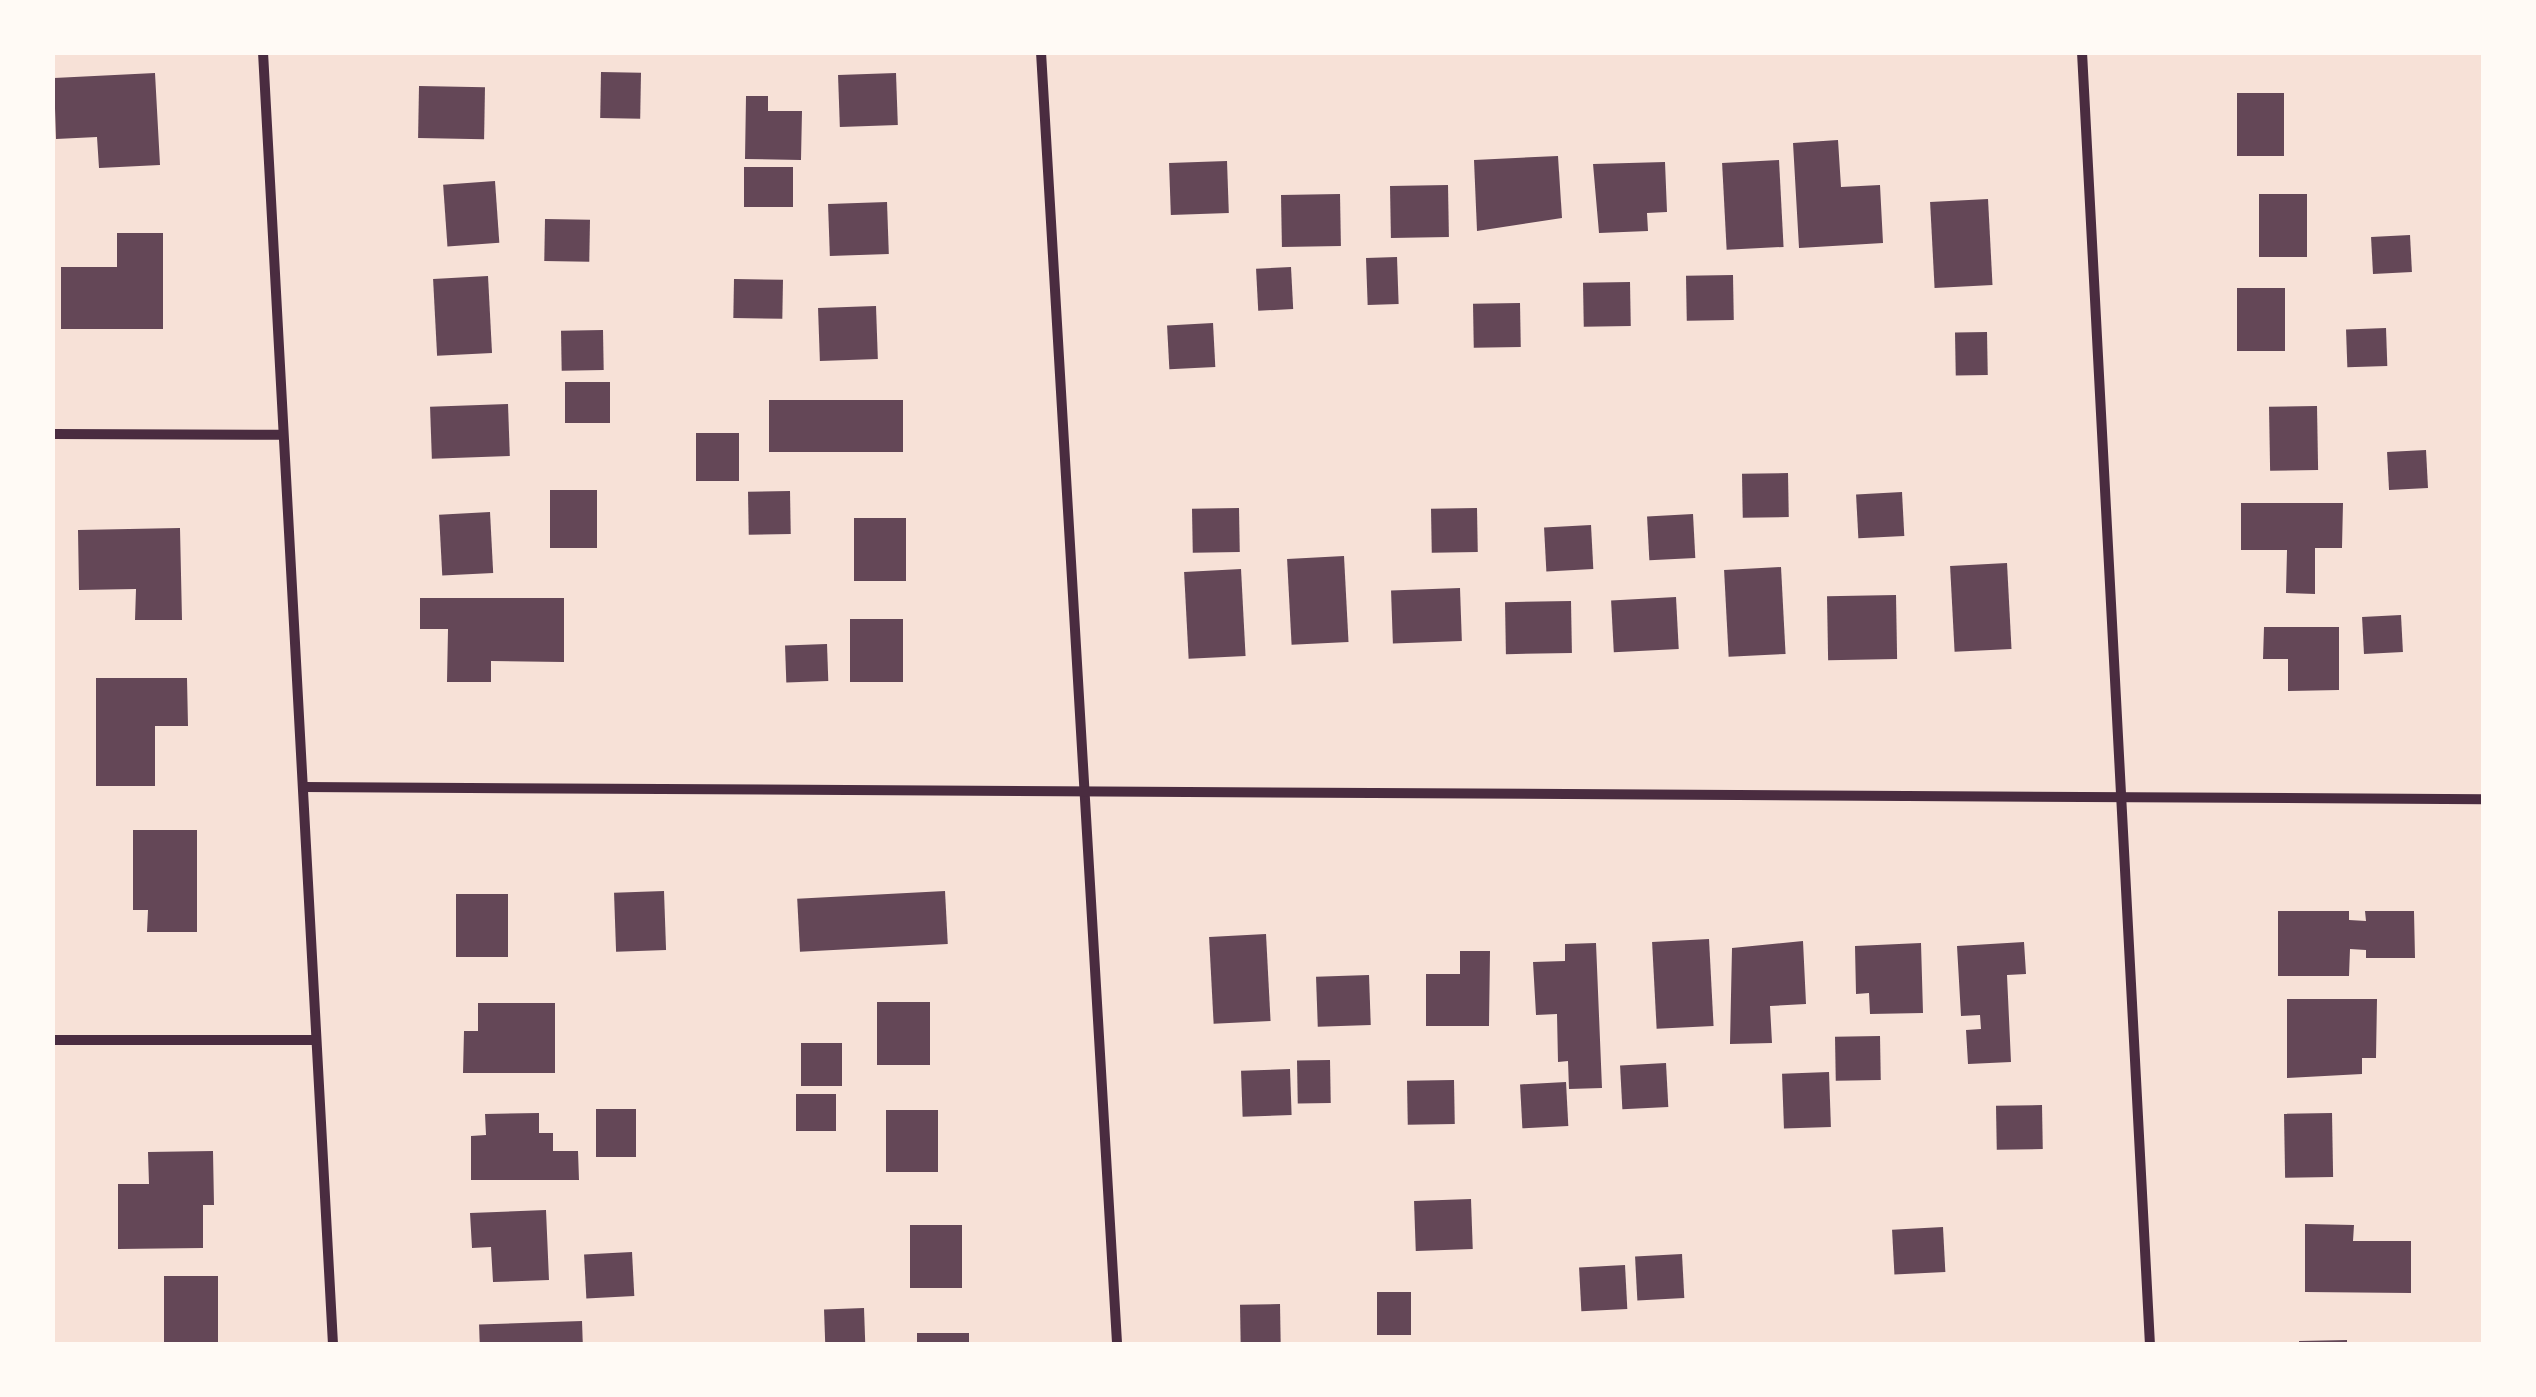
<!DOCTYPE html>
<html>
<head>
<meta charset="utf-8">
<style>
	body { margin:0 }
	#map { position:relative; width:2536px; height:1397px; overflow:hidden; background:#f7e1d7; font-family:Mulish,sans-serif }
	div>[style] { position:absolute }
	.building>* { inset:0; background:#644757; transform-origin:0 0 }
	.minor>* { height:10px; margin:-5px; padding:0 5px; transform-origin:5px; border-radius:5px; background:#4a2c40 }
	span { translate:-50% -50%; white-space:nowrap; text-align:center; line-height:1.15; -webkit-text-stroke:8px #fffaf5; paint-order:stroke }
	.frame { position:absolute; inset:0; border:55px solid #fffaf5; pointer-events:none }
</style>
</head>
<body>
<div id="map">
	<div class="building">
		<i style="left:601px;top:72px;width:40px;height:46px;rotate:1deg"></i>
		<i style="clip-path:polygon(155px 73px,160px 165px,99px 168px,97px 137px,56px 139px,54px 78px)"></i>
		<i style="left:896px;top:73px;width:52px;height:58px;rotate:88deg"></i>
		<i style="left:419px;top:86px;width:66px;height:52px;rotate:1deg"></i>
		<i style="left:2237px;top:93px;width:47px;height:63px"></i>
		<i style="clip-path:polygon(746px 96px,768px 96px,768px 111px,802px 111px,801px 160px,745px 159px)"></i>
		<i style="clip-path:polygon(1838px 140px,1841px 187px,1880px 185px,1883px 243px,1799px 248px,1793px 143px)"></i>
		<i style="clip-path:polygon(1558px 156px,1562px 218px,1477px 231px,1474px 160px)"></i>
		<i style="left:1779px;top:160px;width:87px;height:57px;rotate:87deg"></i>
		<i style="left:1227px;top:161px;width:52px;height:58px;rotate:88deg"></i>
		<i style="clip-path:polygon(1665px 162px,1667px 212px,1647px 213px,1648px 231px,1599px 233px,1593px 164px)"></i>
		<i style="left:793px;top:167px;width:40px;height:49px;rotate:90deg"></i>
		<i style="left:495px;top:181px;width:62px;height:52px;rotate:86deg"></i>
		<i style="left:1448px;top:185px;width:52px;height:58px;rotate:89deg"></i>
		<i style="left:1340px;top:194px;width:52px;height:59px;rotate:89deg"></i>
		<i style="left:2259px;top:194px;width:48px;height:63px"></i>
		<i style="left:1988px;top:199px;width:86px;height:58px;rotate:87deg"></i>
		<i style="left:887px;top:202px;width:52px;height:59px;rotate:88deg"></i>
		<i style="left:545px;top:219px;width:45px;height:42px;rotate:1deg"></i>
		<i style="clip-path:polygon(117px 233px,163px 233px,163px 329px,61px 329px,61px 267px,117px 267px)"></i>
		<i style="left:2410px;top:235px;width:37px;height:39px;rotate:87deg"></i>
		<i style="left:1397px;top:257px;width:47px;height:31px;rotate:88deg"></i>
		<i style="left:1291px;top:267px;width:42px;height:35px;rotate:87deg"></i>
		<i style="left:1733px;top:275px;width:45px;height:47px;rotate:89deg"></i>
		<i style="left:488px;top:276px;width:77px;height:55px;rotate:87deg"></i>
		<i style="left:734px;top:279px;width:49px;height:39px;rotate:1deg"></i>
		<i style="left:1630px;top:282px;width:44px;height:47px;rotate:89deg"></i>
		<i style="left:2237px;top:288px;width:48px;height:63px"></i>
		<i style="left:1520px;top:303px;width:44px;height:47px;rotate:89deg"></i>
		<i style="left:876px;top:306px;width:53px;height:58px;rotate:88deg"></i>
		<i style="left:1213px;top:323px;width:44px;height:46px;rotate:87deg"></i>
		<i style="left:2386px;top:328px;width:38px;height:40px;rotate:88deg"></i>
		<i style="left:603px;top:330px;width:40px;height:42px;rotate:89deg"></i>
		<i style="left:1987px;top:332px;width:43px;height:32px;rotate:89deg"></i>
		<i style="left:565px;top:382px;width:45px;height:41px"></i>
		<i style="left:903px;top:400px;width:52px;height:134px;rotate:90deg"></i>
		<i style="left:508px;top:404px;width:52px;height:78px;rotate:88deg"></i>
		<i style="left:2317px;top:406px;width:64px;height:48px;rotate:89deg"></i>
		<i style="left:696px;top:433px;width:43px;height:48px"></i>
		<i style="left:2426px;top:450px;width:38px;height:39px;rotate:87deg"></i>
		<i style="left:1788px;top:473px;width:44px;height:46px;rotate:89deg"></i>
		<i style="left:550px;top:490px;width:47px;height:58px"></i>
		<i style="left:790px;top:491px;width:43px;height:42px;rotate:89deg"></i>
		<i style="left:1902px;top:492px;width:44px;height:46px;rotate:87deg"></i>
		<i style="clip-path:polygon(2241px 503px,2343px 503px,2342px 548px,2315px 548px,2315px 594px,2286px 593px,2287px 550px,2241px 550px)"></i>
		<i style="left:1239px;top:508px;width:44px;height:47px;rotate:89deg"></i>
		<i style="left:1477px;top:508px;width:44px;height:46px;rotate:89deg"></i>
		<i style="left:490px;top:512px;width:61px;height:51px;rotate:87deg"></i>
		<i style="left:1693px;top:514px;width:44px;height:46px;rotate:87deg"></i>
		<i style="left:854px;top:518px;width:52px;height:63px"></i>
		<i style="left:1591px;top:525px;width:44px;height:47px;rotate:87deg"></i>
		<i style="clip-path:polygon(180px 528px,182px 620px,135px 620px,136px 589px,79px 590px,78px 530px)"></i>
		<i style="left:1344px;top:556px;width:86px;height:57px;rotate:87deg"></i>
		<i style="left:2007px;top:563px;width:86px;height:57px;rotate:87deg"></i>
		<i style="left:1781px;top:567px;width:87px;height:57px;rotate:87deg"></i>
		<i style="left:1241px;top:569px;width:87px;height:57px;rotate:87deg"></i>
		<i style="left:1460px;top:588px;width:53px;height:69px;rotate:88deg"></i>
		<i style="left:1896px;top:595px;width:64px;height:69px;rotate:89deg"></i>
		<i style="left:1676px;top:597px;width:52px;height:65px;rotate:87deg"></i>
		<i style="clip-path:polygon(420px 598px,564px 598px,564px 662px,491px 661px,491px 682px,447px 682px,448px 629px,420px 629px)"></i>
		<i style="left:1571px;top:601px;width:52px;height:66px;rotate:89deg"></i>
		<i style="left:2401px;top:615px;width:37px;height:39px;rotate:87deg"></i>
		<i style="left:850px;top:619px;width:53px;height:63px"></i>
		<i style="clip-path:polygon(2264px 627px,2339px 627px,2339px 690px,2288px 691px,2288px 659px,2263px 659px)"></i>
		<i style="left:827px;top:644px;width:37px;height:42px;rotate:88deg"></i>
		<i style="clip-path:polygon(96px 678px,187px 678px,188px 726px,155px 726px,155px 786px,96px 786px)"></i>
		<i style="clip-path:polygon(133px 830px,197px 830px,197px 932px,147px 932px,148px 910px,133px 910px)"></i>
		<i style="left:664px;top:891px;width:59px;height:50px;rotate:88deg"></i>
		<i style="left:945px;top:891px;width:53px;height:148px;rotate:87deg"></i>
		<i style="left:456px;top:894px;width:52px;height:63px"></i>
		<i style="clip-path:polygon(2278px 911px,2349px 911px,2349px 920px,2366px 921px,2365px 911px,2414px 911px,2415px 958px,2366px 958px,2366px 950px,2350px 949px,2349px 976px,2278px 976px)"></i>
		<i style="left:1266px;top:934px;width:87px;height:57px;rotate:87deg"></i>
		<i style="left:1709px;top:939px;width:87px;height:57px;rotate:87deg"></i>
		<i style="clip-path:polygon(1803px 941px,1806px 1004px,1770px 1006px,1772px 1043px,1730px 1044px,1732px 948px)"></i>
		<i style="clip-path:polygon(2024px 942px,2026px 974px,2007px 975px,2011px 1062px,1968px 1064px,1966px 1030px,1981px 1029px,1980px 1015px,1961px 1016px,1957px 946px)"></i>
		<i style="clip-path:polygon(1596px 943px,1602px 1088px,1569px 1089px,1568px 1061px,1558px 1062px,1557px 1014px,1536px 1015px,1533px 962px,1565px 961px,1565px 944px)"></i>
		<i style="clip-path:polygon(1921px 943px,1923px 1013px,1870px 1014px,1869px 993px,1856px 994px,1855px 946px)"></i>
		<i style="clip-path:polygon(1460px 951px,1490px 951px,1489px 1026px,1426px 1026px,1426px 974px,1460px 974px)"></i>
		<i style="left:1369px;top:975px;width:50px;height:53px;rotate:88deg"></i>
		<i style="clip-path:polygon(2287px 999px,2377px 999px,2376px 1058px,2362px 1058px,2362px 1074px,2287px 1078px)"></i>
		<i style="left:877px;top:1002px;width:53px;height:63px"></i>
		<i style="clip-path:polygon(478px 1003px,555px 1003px,555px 1073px,463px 1073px,464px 1031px,478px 1031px)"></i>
		<i style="left:1880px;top:1036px;width:44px;height:45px;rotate:89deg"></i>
		<i style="left:801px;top:1043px;width:41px;height:43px"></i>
		<i style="left:1330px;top:1060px;width:43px;height:33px;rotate:89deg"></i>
		<i style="left:1666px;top:1063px;width:44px;height:46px;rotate:87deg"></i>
		<i style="left:1290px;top:1069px;width:46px;height:49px;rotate:88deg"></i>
		<i style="left:1829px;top:1072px;width:55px;height:47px;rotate:88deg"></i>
		<i style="left:1454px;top:1080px;width:44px;height:47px;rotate:89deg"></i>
		<i style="left:1566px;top:1082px;width:44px;height:46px;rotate:87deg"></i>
		<i style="left:836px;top:1094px;width:37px;height:40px;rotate:90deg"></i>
		<i style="left:2042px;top:1105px;width:44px;height:46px;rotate:89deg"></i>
		<i style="left:596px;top:1109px;width:40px;height:48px"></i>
		<i style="left:886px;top:1110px;width:52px;height:62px"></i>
		<i style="clip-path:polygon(539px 1113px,539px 1133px,553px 1133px,553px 1151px,578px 1151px,579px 1180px,471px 1180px,471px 1136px,486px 1135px,485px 1114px)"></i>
		<i style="left:2332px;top:1113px;width:64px;height:48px;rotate:89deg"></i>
		<i style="clip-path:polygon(213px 1151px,214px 1205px,203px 1205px,203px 1248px,118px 1249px,118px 1184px,149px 1184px,148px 1152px)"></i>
		<i style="left:1471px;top:1199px;width:50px;height:57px;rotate:88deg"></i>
		<i style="clip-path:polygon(546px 1210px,549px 1280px,493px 1282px,491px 1247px,472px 1248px,470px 1213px)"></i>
		<i style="clip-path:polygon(2305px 1224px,2354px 1225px,2353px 1241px,2411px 1241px,2411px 1293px,2305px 1292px)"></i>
		<i style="left:910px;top:1225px;width:52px;height:63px"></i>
		<i style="left:1943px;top:1227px;width:45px;height:51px;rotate:87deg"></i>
		<i style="left:632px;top:1252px;width:44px;height:48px;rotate:87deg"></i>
		<i style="left:1682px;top:1254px;width:44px;height:47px;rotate:87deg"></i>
		<i style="left:1625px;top:1265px;width:44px;height:46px;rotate:87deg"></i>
		<i style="left:164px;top:1276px;width:54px;height:68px"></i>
		<i style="left:1411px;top:1292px;width:43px;height:34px;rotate:90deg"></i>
		<i style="left:1280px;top:1304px;width:40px;height:40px;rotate:89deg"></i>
		<i style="left:864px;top:1308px;width:36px;height:40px;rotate:88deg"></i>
		<i style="left:582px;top:1321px;width:23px;height:103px;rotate:88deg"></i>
		<i style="left:917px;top:1333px;width:52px;height:11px"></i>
		<i style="clip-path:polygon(2347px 1340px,2347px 1344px,2299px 1344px,2299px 1341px)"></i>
	</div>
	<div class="minor">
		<i style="left:263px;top:52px;width:1294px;rotate:86.9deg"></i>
		<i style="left:1041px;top:52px;width:1294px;rotate:86.63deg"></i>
		<i style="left:2082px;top:52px;width:1294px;rotate:86.99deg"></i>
		<i style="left:52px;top:434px;width:230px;rotate:0.2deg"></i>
		<i style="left:303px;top:787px;width:2181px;rotate:0.32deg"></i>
		<i style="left:52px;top:1040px;width:264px"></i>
	</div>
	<div class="frame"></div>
</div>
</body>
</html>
